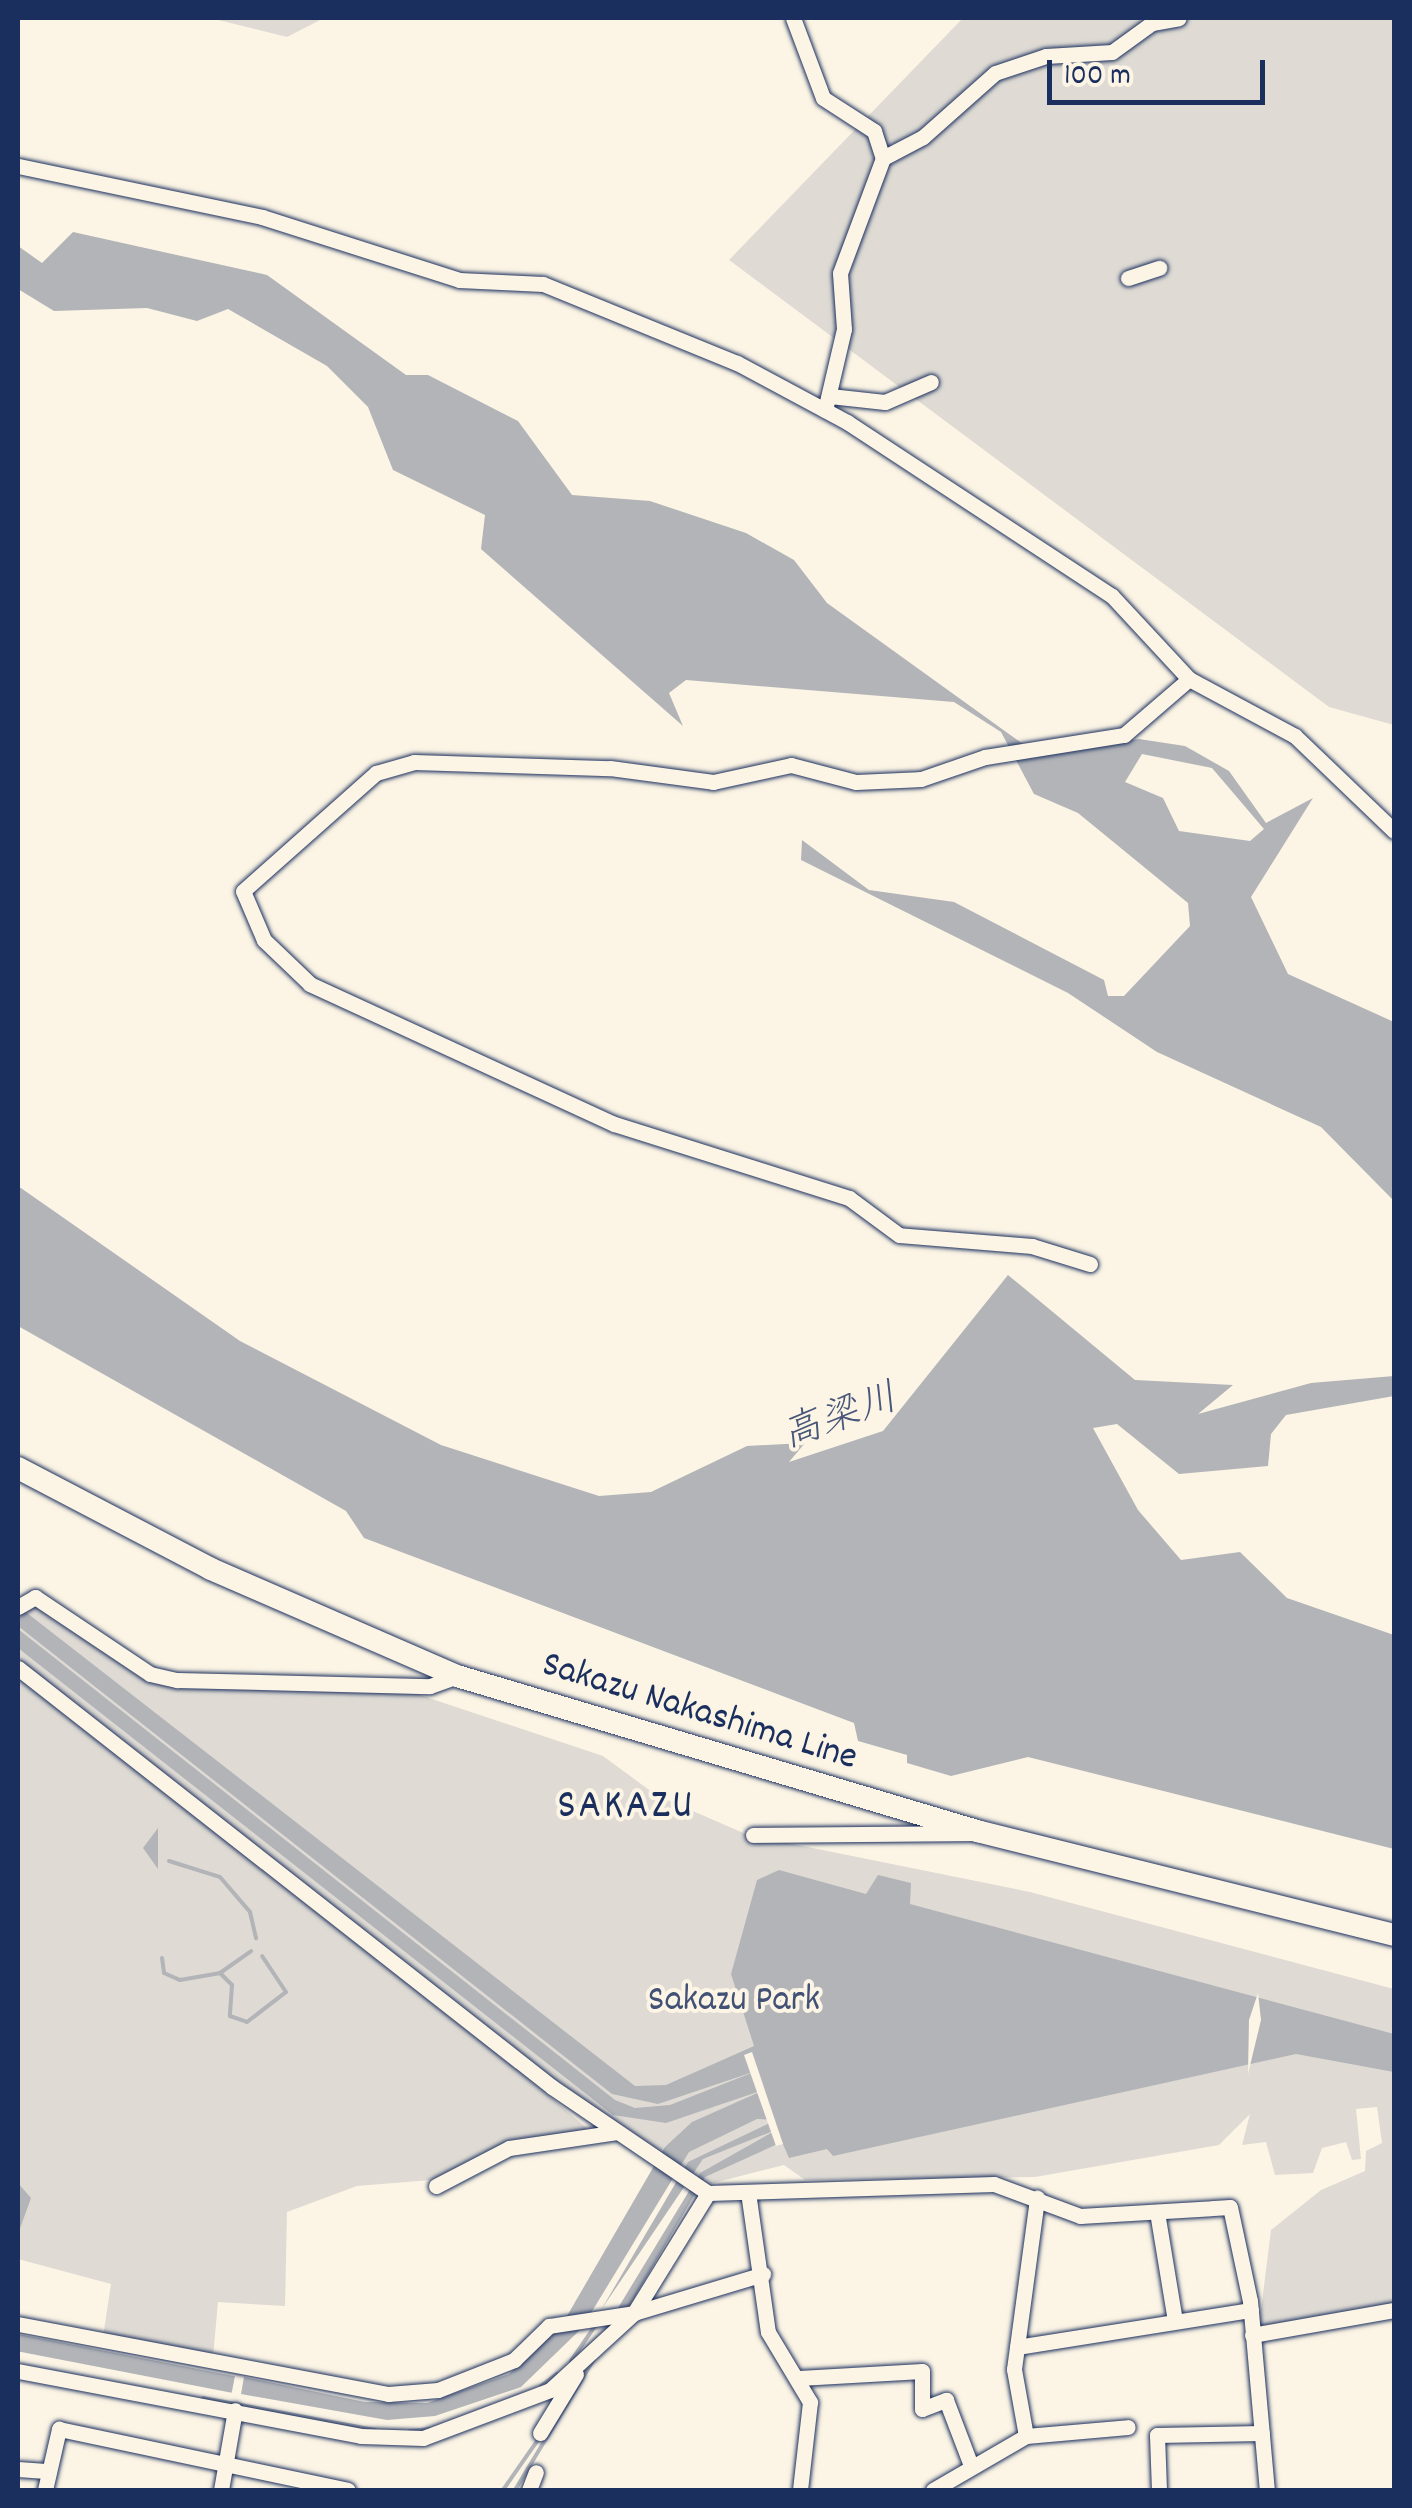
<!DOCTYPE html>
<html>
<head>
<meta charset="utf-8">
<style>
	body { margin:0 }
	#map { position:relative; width:1412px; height:2508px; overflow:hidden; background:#fcf5e5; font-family:Dekko,"Klee One",sans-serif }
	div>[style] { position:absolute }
	.green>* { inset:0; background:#dfdbd4 }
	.water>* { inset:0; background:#b2b4b8; transform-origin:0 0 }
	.pier>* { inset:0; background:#fcf5e5 }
	.stream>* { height:4px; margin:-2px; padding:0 2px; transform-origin:2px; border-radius:2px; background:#b2b4b8 }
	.roads { filter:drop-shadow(0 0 2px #1b2f5e) drop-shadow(0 0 2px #1b2f5e) }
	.street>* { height:15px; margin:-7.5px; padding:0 7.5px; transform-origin:7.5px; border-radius:7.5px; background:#fcf5e5 }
	.secondary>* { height:22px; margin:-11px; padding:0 11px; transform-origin:11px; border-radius:11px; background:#fcf5e5 }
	span { translate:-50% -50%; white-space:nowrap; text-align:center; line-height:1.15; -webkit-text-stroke:8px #fcf5e5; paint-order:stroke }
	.street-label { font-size:38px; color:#1b2f5e }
	.park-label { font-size:38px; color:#425176 }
	.water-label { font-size:40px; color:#485779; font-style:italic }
	.quarter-label { font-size:42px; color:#1b2f5e; letter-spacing:2.5px }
	.frame { position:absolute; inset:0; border:20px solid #1b2f5e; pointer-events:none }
	.scale { position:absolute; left:1047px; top:60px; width:218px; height:45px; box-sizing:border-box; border:5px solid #1b2f5e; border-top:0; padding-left:12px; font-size:30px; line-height:35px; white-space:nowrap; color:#1b2f5e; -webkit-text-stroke:8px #fcf5e5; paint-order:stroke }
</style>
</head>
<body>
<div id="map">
	<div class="green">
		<i style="clip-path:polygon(210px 18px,324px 18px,287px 37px)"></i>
		<i style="clip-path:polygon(963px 18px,1394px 18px,1394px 725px,1329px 707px,729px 260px)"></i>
		<i style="clip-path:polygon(29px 1602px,147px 1677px,411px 1692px,603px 1756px,656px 1795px,748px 1835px,1030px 1892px,1394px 1989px,1394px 2303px,1259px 2326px,1271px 2230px,1321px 2190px,1365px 2171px,1366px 2151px,1382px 2143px,1377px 2107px,1356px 2109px,1361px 2159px,1352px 2160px,1346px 2142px,1322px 2148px,1313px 2173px,1275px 2175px,1266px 2142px,1242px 2145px,1250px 2114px,1219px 2145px,1035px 2177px,805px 2180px,784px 2165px,705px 2185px,563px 2088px,18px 1663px,18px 1616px)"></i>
		<i style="clip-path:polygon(18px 1676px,498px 2052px,590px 2131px,508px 2142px,431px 2180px,357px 2186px,287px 2212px,285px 2306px,218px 2302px,213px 2357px,103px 2337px,111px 2284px,18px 2259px)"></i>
	</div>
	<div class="water">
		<i style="clip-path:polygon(evenodd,73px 232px,267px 275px,406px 375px,428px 375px,518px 421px,572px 495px,650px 501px,746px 533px,794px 560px,827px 603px,1034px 752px,1139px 739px,1185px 746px,1229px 771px,1266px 823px,1313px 798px,1251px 897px,1288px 974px,1394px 1022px,1394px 1201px,1321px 1127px,1157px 1052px,1068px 993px,801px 860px,802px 840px,869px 890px,954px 902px,1104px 980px,1108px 996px,1124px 996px,1190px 926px,1188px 903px,1078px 813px,1034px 794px,1001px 732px,954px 702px,686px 680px,669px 693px,683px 726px,481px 549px,485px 515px,393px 470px,368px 407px,327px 366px,228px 309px,197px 321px,147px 308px,54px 311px,18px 289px,18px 246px,42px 263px,73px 232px,1142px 754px,1212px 768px,1264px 829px,1250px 841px,1179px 831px,1163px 798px,1125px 782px,1142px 754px)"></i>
		<i style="clip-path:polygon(18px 1186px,240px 1341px,441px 1445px,599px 1496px,651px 1492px,747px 1446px,805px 1443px,789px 1462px,883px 1431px,1008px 1275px,1135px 1380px,1233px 1385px,1198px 1414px,1311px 1383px,1394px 1376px,1394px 1396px,1286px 1415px,1271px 1434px,1268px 1466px,1179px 1474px,1117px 1424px,1093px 1428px,1138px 1510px,1181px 1560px,1240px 1552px,1287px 1598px,1394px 1635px,1394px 1849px,1028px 1757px,951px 1776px,907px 1763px,907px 1755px,858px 1741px,854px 1723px,364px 1538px,346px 1511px,18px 1326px)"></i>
		<i style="clip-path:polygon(18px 1606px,635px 2086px,666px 2085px,754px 2046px,731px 1974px,757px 1880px,779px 1870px,866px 1894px,878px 1875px,911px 1883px,910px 1904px,1394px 2034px,1394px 2072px,1296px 2054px,833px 2156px,827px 2149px,789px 2158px,782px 2142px,705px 2177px,629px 2307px,618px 2308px,700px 2173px,778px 2129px,703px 2159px,601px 2310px,688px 2162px,776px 2120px,757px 2119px,689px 2152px,591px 2313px,567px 2316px,665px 2147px,692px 2122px,766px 2089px,666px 2123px,613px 2115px,18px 1648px,18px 1629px,615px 2100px,635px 2108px,670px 2105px,759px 2070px,658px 2104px,612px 2094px,18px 1626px)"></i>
		<i style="clip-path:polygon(158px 1828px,158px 1869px,143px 1848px)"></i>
		<i style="clip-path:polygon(18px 2183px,31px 2198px,18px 2234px)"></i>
		<i style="clip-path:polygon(583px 2327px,521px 2387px,435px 2416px,387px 2420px,241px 2394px,244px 2377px,365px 2402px,427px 2403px,509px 2374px,554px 2333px)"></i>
		<i style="left:18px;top:2334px;width:221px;height:17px;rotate:11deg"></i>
	</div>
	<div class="pier">
		<i style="clip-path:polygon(1258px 1993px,1261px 2020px,1248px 2074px,1249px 2020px)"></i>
		<i style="clip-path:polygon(752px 2052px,783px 2144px,776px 2146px,744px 2055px)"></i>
	</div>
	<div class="stream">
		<i style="left:169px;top:1861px;width:53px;rotate:17.4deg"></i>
		<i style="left:220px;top:1877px;width:46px;rotate:49.4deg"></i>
		<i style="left:250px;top:1912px;width:27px;rotate:77deg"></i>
		<i style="left:162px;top:1958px;width:15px;rotate:82deg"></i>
		<i style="left:164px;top:1973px;width:17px;rotate:24deg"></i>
		<i style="left:180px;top:1980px;width:41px;rotate:-9.9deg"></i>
		<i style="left:220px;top:1973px;width:38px;rotate:-35deg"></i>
		<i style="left:220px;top:1973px;width:17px;rotate:45deg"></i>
		<i style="left:232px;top:1985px;width:31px;rotate:94deg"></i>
		<i style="left:230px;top:2016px;width:18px;rotate:19deg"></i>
		<i style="left:247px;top:2022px;width:49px;rotate:-37.6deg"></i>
		<i style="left:286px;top:1992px;width:43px;rotate:-123.7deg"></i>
		<i style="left:571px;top:2361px;width:46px;rotate:-55.6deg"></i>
		<i style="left:541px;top:2386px;width:20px;rotate:-37deg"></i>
		<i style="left:203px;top:2398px;width:175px;rotate:10.5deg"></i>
		<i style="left:410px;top:2431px;width:20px;rotate:-6deg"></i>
		<i style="left:503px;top:2490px;width:65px;rotate:-55.1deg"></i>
		<i style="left:515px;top:2490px;width:153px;rotate:-58.9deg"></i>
	</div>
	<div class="roads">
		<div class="street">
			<i style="left:793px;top:18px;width:85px;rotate:69.4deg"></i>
			<i style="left:823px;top:98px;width:61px;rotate:32.9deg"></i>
			<i style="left:874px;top:131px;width:28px;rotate:72deg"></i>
			<i style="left:18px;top:166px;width:249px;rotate:11.8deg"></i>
			<i style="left:262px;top:217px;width:207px;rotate:17.7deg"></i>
			<i style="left:459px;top:280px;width:84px;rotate:2.7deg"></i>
			<i style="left:543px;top:284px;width:209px;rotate:22.2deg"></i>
			<i style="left:737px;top:363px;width:125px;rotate:28.2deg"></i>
			<i style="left:847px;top:422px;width:317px;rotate:33.3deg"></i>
			<i style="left:1112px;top:596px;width:113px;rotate:47.1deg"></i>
			<i style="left:1189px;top:679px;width:120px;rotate:28.3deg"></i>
			<i style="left:1295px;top:736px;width:137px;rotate:43.8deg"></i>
			<i style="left:1128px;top:278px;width:33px;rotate:-18deg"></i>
			<i style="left:830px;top:396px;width:55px;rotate:6.2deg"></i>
			<i style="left:885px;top:402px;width:50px;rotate:-23.5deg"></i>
			<i style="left:825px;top:410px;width:83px;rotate:-76.8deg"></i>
			<i style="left:844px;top:329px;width:56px;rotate:-94.1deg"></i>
			<i style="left:840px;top:273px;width:123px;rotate:-69.5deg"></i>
			<i style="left:883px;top:158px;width:45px;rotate:-27.7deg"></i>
			<i style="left:923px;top:137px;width:96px;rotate:-41.6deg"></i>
			<i style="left:995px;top:73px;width:54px;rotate:-18.4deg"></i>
			<i style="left:1046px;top:56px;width:66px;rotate:-3.5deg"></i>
			<i style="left:1112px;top:52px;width:49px;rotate:-35.9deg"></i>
			<i style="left:1152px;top:23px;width:27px;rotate:-10deg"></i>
			<i style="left:1090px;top:1264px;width:61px;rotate:-162.8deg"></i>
			<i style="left:1032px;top:1246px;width:133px;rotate:-175.3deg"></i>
			<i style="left:899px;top:1235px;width:62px;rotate:-143.5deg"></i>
			<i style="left:849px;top:1198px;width:246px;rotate:-162.5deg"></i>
			<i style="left:614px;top:1124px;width:335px;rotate:-155.3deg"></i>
			<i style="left:310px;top:984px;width:64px;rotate:-136.3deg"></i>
			<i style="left:264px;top:940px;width:53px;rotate:-113.2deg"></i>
			<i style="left:243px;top:891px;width:178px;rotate:-41.6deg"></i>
			<i style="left:376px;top:773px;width:40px;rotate:-16deg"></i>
			<i style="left:414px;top:762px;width:196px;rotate:1.8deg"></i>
			<i style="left:610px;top:768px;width:104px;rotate:7.7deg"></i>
			<i style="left:713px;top:782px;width:80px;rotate:-12.3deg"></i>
			<i style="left:791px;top:765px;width:67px;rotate:14.7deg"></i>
			<i style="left:856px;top:782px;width:65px;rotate:-2.6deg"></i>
			<i style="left:921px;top:779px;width:68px;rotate:-19deg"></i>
			<i style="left:985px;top:757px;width:141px;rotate:-9deg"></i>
			<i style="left:1124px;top:735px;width:86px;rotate:-40.7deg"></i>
			<i style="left:18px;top:1607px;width:20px;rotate:-30deg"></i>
			<i style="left:35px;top:1597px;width:138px;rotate:33.8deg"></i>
			<i style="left:150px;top:1674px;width:28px;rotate:13deg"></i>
			<i style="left:177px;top:1680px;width:253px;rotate:1.4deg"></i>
			<i style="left:430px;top:1686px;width:29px;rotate:-20deg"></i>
			<i style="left:18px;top:1668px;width:679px;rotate:38.12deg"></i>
			<i style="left:552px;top:2087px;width:189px;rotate:34.2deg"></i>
			<i style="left:708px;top:2193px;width:286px;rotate:-1.8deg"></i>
			<i style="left:994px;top:2184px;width:92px;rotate:20.4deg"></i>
			<i style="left:1080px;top:2216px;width:150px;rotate:-3.4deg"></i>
			<i style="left:1230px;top:2207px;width:96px;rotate:78deg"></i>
			<i style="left:1250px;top:2301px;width:190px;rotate:84.9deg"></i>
			<i style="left:753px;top:1835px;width:221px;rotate:-0.5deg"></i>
			<i style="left:436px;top:2186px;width:82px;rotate:-27.5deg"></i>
			<i style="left:509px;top:2148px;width:109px;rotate:-8.4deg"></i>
			<i style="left:748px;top:2192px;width:141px;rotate:81.9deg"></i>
			<i style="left:768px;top:2332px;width:82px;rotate:59deg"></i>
			<i style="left:810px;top:2402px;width:89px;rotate:96.5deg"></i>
			<i style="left:1157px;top:2212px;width:110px;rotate:80.6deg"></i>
			<i style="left:18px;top:2324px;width:377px;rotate:10.7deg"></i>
			<i style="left:388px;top:2394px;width:50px;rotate:-4.6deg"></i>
			<i style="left:438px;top:2390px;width:82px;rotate:-21.5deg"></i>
			<i style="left:514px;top:2360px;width:49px;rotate:-44.2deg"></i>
			<i style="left:549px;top:2326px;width:86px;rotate:-8.7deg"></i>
			<i style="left:634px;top:2313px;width:141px;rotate:-58.3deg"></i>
			<i style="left:1252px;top:2335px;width:144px;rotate:-10deg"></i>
			<i style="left:1017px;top:2347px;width:237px;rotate:-9deg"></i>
			<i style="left:18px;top:2371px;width:349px;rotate:10.7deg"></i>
			<i style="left:361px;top:2436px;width:62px;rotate:1.8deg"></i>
			<i style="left:423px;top:2438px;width:136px;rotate:-20.7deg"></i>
			<i style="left:550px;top:2390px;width:114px;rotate:-42.5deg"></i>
			<i style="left:634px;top:2313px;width:135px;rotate:-16.8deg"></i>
			<i style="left:799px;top:2378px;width:123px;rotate:-3.3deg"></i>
			<i style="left:922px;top:2371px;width:38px;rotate:90deg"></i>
			<i style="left:922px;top:2409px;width:26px;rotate:-21deg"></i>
			<i style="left:946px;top:2400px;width:67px;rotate:69.1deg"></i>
			<i style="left:540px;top:2433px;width:69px;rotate:-58.6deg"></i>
			<i style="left:1026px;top:2436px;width:68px;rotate:-100.2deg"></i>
			<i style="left:1014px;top:2369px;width:173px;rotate:-82.3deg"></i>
			<i style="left:18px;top:2469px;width:31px;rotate:4deg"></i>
			<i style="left:45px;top:2490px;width:63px;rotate:-77.1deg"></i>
			<i style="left:59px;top:2429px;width:295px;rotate:11.9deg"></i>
			<i style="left:221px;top:2490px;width:81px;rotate:-80.1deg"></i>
			<i style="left:529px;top:2490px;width:19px;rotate:-69deg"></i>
			<i style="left:933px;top:2490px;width:108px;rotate:-30.1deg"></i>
			<i style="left:1026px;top:2436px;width:102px;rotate:-5deg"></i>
			<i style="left:1159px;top:2490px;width:55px;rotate:-92.1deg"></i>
			<i style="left:1157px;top:2435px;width:105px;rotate:-1.1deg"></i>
		</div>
		<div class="secondary">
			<i style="left:18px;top:1468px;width:218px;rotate:27.6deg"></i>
			<i style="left:211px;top:1569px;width:268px;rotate:23.5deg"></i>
			<i style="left:457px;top:1676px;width:543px;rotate:16.6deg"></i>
			<i style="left:977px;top:1831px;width:430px;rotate:14deg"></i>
		</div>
	</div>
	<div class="street-label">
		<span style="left:699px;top:1713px;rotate:17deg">Sakazu Nakashima Line</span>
	</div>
	<div class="park-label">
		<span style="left:734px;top:2002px">Sakazu Park</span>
	</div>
	<div class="water-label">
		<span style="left:841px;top:1420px;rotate:-20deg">高梁川</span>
	</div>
	<div class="quarter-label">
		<span style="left:626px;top:1808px">SAKAZU</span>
	</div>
	<div class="frame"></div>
	<div class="scale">100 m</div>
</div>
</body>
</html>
